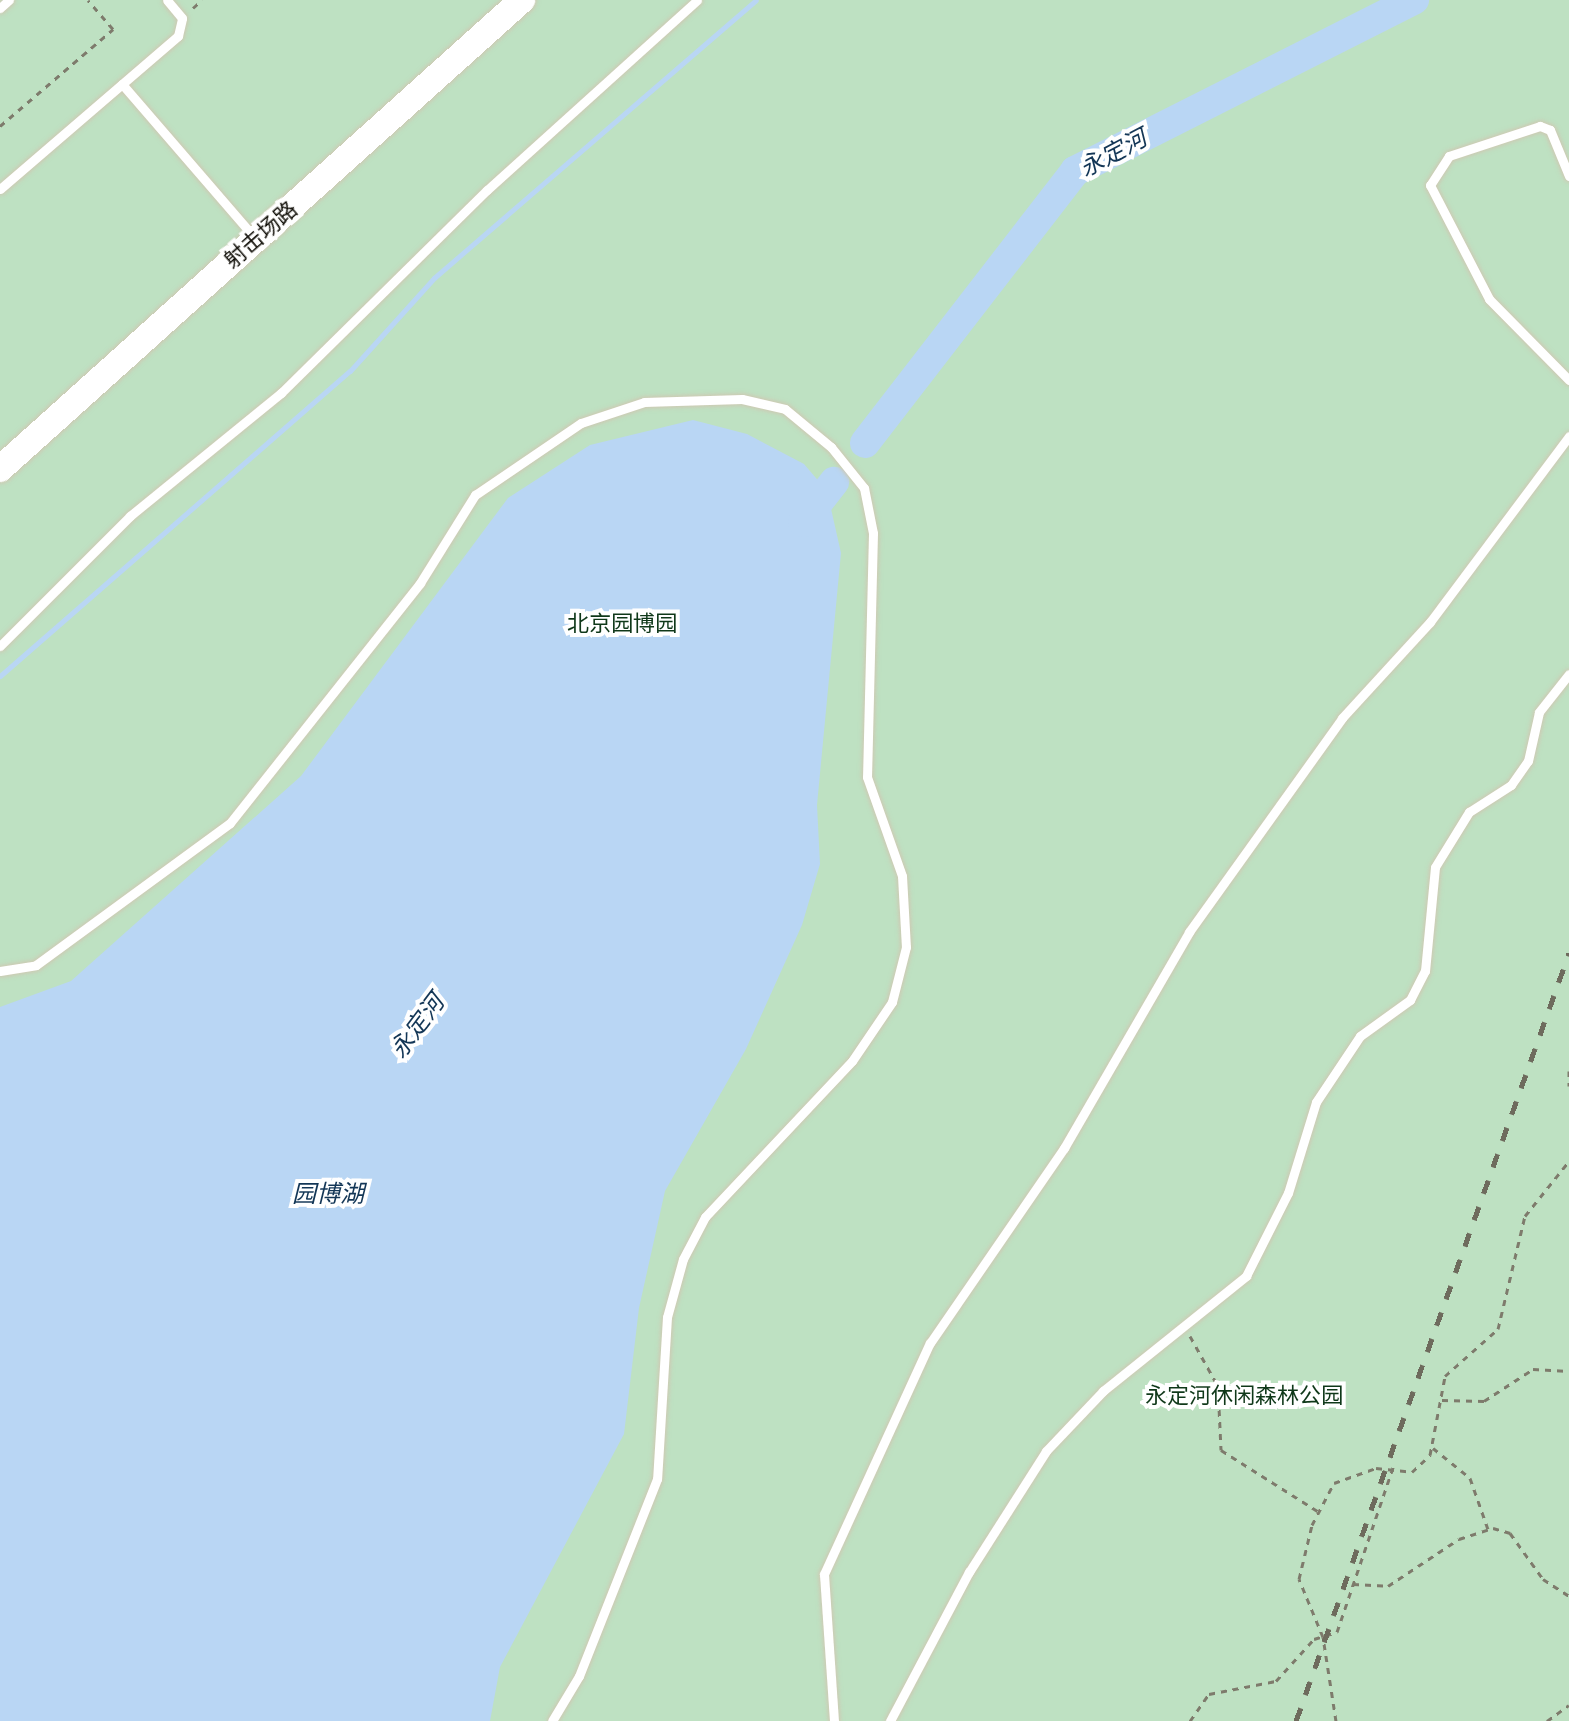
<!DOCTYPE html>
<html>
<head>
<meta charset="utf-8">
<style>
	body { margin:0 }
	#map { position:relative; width:1569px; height:1721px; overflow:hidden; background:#f9f4dd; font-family:Ubuntu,"Noto Sans SC",sans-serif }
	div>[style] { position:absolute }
	.green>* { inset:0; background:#bee1c2; transform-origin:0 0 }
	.water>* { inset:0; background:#b9d6f4 }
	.stream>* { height:5px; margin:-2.5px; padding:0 2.5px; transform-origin:2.5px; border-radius:2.5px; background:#b9d6f4 }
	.river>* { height:30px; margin:-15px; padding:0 15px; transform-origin:15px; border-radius:15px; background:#b9d6f4 }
	.path>* { height:3px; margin-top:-1.5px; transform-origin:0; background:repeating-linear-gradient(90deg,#7e7b6c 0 6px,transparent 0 12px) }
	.roads { filter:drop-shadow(0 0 2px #cec9b3) drop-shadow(0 0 2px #cec9b3) }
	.lane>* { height:9px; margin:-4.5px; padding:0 4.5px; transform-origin:4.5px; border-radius:4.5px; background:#fff }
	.secondary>* { height:26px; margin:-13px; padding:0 13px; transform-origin:13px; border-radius:13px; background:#fff }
	.rail>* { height:5px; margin-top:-2.5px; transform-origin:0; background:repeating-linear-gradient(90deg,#6e6b5d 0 14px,transparent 0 28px) }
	span { translate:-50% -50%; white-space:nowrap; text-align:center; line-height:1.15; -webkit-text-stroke:8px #fff; paint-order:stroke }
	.street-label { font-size:22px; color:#100e07 }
	.park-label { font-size:22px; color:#0f3819 }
	.water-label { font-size:24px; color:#133656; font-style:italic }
</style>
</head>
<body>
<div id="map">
	<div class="green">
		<i style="left:0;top:0;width:1569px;height:1721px"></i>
	</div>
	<div class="water">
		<i style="clip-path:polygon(693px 420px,747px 434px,804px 464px,827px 491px,841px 553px,817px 805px,820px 864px,802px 925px,746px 1049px,665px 1191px,639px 1308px,624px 1434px,500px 1667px,490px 1721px,0 1721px,0 1007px,71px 981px,301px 776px,508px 498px,590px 445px)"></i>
	</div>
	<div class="stream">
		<i style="left:0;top:676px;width:464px;rotate:-41.1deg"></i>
		<i style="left:350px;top:371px;width:125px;rotate:-47.9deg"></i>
		<i style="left:434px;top:278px;width:425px;rotate:-40.8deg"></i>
	</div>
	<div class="river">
		<i style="left:865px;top:443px;width:344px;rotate:-52.3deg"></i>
		<i style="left:1075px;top:171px;width:380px;rotate:-26.8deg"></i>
		<i style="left:803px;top:522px;width:51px;rotate:-52.2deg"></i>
	</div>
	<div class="path">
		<i style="left:193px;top:8px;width:12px;rotate:-42deg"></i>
		<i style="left:0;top:126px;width:149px;rotate:-40.6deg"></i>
		<i style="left:113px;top:29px;width:38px;rotate:-131deg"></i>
		<i style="left:1569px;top:1071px;width:15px;rotate:90deg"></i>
		<i style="left:1190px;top:1336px;width:57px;rotate:60.8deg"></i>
		<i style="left:1218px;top:1386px;width:64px;rotate:87.3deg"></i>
		<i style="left:1221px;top:1450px;width:116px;rotate:32.3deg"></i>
		<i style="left:1442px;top:1400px;width:42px;rotate:1.4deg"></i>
		<i style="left:1484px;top:1401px;width:59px;rotate:-33.1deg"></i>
		<i style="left:1533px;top:1369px;width:36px;rotate:3deg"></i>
		<i style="left:1433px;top:1448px;width:48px;rotate:39deg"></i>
		<i style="left:1470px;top:1478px;width:54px;rotate:70.6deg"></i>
		<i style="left:1353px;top:1584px;width:35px;rotate:3deg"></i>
		<i style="left:1388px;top:1586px;width:85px;rotate:-33.5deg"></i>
		<i style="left:1459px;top:1539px;width:36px;rotate:-18deg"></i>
		<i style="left:1493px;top:1528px;width:18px;rotate:16deg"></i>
		<i style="left:1510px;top:1533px;width:57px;rotate:54.3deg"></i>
		<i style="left:1543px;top:1579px;width:31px;rotate:33deg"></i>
		<i style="left:1190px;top:1721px;width:33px;rotate:-55deg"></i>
		<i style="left:1209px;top:1694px;width:68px;rotate:-11deg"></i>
		<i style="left:1276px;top:1681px;width:57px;rotate:-47.9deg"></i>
		<i style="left:1314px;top:1639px;width:24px;rotate:-17deg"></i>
		<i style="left:1337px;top:1632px;width:176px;rotate:-71.2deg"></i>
		<i style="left:1336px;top:1721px;width:85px;rotate:-98.8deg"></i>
		<i style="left:1323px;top:1637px;width:63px;rotate:-112.5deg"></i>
		<i style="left:1299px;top:1579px;width:56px;rotate:-76.5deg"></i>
		<i style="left:1312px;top:1525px;width:47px;rotate:-62.4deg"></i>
		<i style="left:1334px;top:1483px;width:45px;rotate:-19.7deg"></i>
		<i style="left:1376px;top:1468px;width:36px;rotate:6deg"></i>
		<i style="left:1412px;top:1472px;width:25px;rotate:-43deg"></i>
		<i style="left:1430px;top:1455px;width:80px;rotate:-79.2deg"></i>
		<i style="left:1445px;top:1376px;width:71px;rotate:-41.6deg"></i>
		<i style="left:1498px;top:1329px;width:116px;rotate:-76.6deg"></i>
		<i style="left:1525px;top:1216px;width:70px;rotate:-51.3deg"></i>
		<i style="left:1547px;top:1721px;width:27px;rotate:-36deg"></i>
	</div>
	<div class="roads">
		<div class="lane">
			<i style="left:0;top:8px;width:12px;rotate:-42deg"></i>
			<i style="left:122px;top:84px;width:201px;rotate:49.2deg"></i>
			<i style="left:1569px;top:176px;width:50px;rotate:-112.4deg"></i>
			<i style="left:1550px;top:130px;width:11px;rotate:-158deg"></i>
			<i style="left:1540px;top:126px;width:96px;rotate:161.8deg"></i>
			<i style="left:1449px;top:156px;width:35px;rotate:123deg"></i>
			<i style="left:1430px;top:185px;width:128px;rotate:62.6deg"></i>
			<i style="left:1489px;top:299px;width:114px;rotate:45.4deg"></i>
			<i style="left:0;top:189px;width:235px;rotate:-40.7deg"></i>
			<i style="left:178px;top:36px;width:18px;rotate:-77deg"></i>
			<i style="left:182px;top:18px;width:23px;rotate:-130deg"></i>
			<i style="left:0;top:646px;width:184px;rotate:-45deg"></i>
			<i style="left:130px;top:516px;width:195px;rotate:-39.2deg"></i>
			<i style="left:281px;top:393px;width:289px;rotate:-44.6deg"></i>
			<i style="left:487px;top:190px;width:283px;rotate:-42.1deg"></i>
			<i style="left:0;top:971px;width:36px;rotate:-9deg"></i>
			<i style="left:36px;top:965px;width:240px;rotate:-36.2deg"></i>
			<i style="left:230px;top:823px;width:306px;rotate:-51.6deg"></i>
			<i style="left:420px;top:583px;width:104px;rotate:-58deg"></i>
			<i style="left:475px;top:495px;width:128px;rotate:-34.2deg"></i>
			<i style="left:581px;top:423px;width:66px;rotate:-18.4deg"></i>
			<i style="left:644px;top:402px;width:98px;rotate:-1.8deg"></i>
			<i style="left:742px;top:399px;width:44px;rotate:13.1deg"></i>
			<i style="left:785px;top:409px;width:60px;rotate:39.6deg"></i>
			<i style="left:831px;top:447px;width:53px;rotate:51.2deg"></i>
			<i style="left:864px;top:488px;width:46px;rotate:78.7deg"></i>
			<i style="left:873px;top:533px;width:244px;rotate:91.4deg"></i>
			<i style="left:867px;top:777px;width:105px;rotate:70.5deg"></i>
			<i style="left:902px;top:876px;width:71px;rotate:86.8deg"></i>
			<i style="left:906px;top:947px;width:57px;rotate:104.3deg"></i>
			<i style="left:892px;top:1002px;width:71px;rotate:124.1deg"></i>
			<i style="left:852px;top:1061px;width:214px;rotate:133.3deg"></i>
			<i style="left:705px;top:1217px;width:47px;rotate:117.6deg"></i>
			<i style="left:683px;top:1259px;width:60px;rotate:105.4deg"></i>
			<i style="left:667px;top:1317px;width:162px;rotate:93.5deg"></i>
			<i style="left:657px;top:1479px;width:212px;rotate:111.6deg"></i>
			<i style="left:579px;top:1676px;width:52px;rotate:121deg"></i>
			<i style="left:834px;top:1721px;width:147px;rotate:-93.9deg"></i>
			<i style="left:824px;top:1574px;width:254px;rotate:-65.4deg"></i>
			<i style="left:930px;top:1343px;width:237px;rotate:-55.5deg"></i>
			<i style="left:1064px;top:1148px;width:250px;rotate:-59.9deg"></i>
			<i style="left:1189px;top:932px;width:263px;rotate:-54.4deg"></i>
			<i style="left:1342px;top:718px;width:130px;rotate:-47.5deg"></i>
			<i style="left:1430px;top:622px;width:232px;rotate:-53.2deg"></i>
			<i style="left:890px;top:1721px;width:169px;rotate:-62.1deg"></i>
			<i style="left:969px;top:1572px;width:143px;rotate:-57.5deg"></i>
			<i style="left:1046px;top:1451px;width:83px;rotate:-46.5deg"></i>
			<i style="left:1103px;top:1391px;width:184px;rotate:-38.8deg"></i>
			<i style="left:1246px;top:1276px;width:93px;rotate:-63.2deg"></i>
			<i style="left:1288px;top:1193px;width:95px;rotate:-72.9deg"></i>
			<i style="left:1316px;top:1102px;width:79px;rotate:-56.3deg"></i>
			<i style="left:1360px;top:1036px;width:62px;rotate:-35.8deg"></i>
			<i style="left:1410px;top:1000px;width:33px;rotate:-63deg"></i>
			<i style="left:1425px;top:971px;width:104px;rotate:-84.5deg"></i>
			<i style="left:1435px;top:867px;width:65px;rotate:-58.3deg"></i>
			<i style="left:1469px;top:812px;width:50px;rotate:-32.7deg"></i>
			<i style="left:1511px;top:785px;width:29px;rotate:-55deg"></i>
			<i style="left:1528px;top:761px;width:50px;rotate:-77.3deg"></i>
			<i style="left:1539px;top:712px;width:48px;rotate:-51.7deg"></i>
		</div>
		<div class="secondary">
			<i style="left:0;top:469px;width:702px;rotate:-41.94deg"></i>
		</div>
	</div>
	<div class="rail">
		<i style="left:1296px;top:1721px;width:815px;rotate:-70.43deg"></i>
	</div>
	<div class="street-label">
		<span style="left:260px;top:234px;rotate:-41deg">射击场路</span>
	</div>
	<div class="park-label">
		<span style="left:622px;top:623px">北京园博园</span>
		<span style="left:1244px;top:1395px">永定河休闲森林公园</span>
	</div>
	<div class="water-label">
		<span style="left:1113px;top:153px;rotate:-28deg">永定河</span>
		<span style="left:417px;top:1026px;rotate:-53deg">永定河</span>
		<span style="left:328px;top:1194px">园博湖</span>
	</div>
</div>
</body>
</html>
